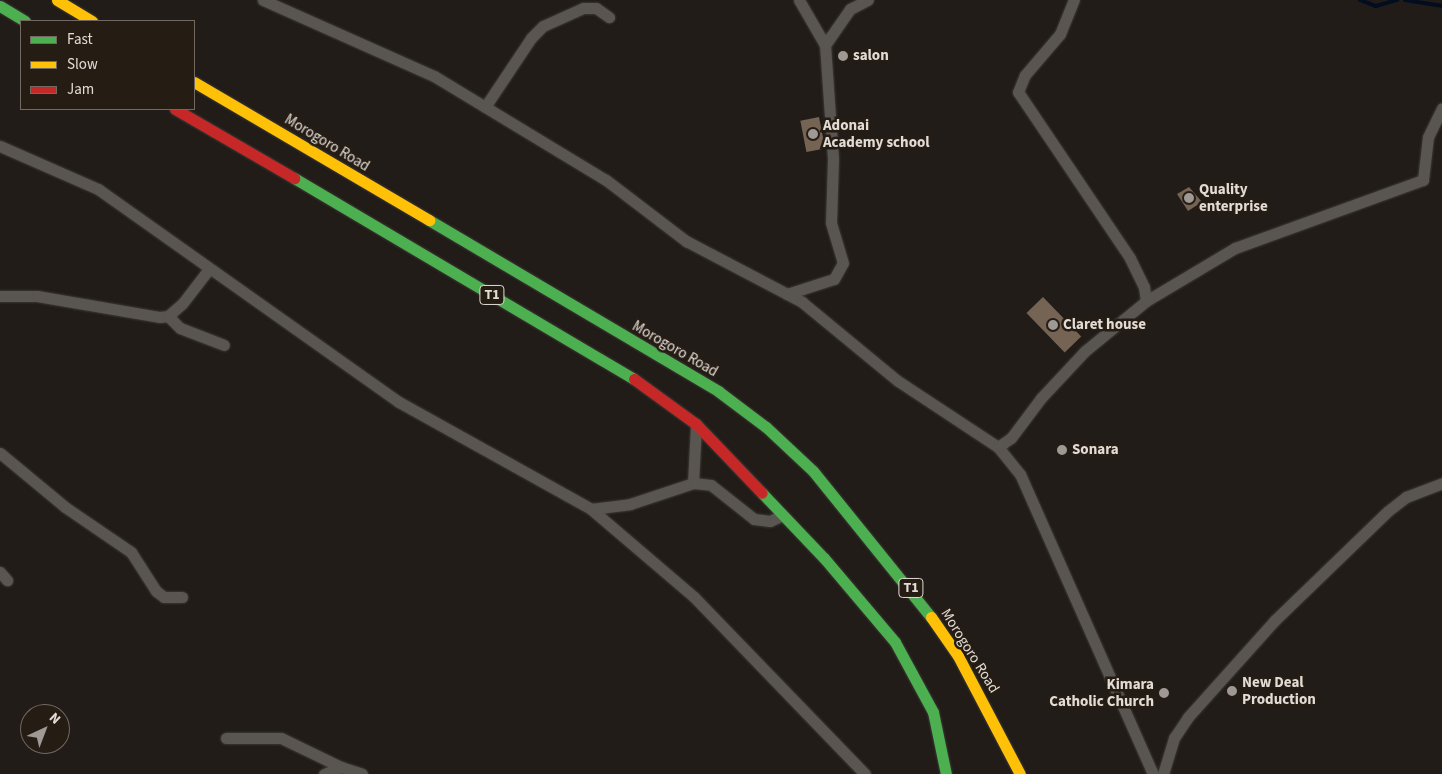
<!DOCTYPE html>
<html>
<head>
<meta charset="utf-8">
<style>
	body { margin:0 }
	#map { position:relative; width:1442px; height:774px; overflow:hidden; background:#211c18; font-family:"Source Sans 3",sans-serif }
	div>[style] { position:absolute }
	.stream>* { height:4px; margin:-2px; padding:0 2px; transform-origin:2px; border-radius:2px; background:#030d20 }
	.building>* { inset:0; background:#756453; transform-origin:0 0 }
	.roads { filter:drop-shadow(0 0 1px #3d3936) drop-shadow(0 0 1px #3d3936) }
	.street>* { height:11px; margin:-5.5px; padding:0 5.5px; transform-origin:5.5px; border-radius:5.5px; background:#595551 }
	.fast>* { height:11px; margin:-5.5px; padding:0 5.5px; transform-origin:5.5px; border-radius:5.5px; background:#4caf50 }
	.slow>* { height:11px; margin:-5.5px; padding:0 5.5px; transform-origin:5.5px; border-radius:5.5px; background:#ffc107 }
	.jam>* { height:11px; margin:-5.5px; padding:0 5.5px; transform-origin:5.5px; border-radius:5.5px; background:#c62828 }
	.dots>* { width:14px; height:14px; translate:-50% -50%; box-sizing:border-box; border:2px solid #251c14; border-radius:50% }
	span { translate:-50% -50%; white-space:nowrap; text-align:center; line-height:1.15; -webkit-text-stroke:5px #251c14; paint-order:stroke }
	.shield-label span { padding:1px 4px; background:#251c14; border:1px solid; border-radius:4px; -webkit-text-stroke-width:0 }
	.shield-label { font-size:14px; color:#e2dcd6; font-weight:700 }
	.poi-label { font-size:15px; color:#e2dcd6; font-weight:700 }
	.left { translate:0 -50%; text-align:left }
	.right { translate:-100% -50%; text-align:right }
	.street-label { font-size:15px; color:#e2dcd6 }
	.legend { position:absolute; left:20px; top:20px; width:175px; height:90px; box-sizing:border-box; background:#251c14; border:1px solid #716962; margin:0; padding:6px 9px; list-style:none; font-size:15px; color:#e2dcd6 }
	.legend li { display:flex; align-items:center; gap:10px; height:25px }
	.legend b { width:25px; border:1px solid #716962 }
	.north { position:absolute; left:20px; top:704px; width:50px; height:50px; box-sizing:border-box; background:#251c14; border:1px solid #716962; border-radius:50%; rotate:43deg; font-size:14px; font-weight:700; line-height:20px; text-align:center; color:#e2dcd6 }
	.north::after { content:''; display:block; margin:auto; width:18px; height:22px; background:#9e9994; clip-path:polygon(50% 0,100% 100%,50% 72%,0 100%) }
</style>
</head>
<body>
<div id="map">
	<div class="stream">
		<i style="left:1360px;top:0;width:17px;rotate:21deg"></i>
		<i style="left:1376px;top:6px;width:22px;rotate:-16deg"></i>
		<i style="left:1405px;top:0;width:37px;rotate:9deg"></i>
	</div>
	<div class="building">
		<i style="left:819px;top:117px;width:32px;height:19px;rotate:79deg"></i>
		<i style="clip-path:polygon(1189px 187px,1202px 202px,1188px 211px,1177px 194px)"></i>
		<i style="left:1043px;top:297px;width:55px;height:23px;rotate:46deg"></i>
	</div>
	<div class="roads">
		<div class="street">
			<i style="left:263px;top:0;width:187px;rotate:24deg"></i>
			<i style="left:434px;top:76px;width:201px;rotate:31.2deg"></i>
			<i style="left:606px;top:180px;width:101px;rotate:37.3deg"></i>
			<i style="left:686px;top:241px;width:131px;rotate:27.7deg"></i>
			<i style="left:802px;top:302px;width:124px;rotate:39.5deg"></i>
			<i style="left:898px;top:381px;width:120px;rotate:33.4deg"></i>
			<i style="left:998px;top:447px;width:35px;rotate:51deg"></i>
			<i style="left:1020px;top:474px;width:328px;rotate:66.1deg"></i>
			<i style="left:825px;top:45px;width:44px;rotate:-55.2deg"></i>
			<i style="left:850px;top:9px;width:20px;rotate:-27deg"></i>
			<i style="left:485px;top:107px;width:83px;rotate:-56.3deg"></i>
			<i style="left:531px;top:38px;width:17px;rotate:-45deg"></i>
			<i style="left:543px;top:26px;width:44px;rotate:-24.2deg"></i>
			<i style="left:583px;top:8px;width:13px"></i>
			<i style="left:596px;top:8px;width:16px;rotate:35deg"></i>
			<i style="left:0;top:146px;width:107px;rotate:23.7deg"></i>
			<i style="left:98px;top:189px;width:369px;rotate:35.3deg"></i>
			<i style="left:399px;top:402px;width:220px;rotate:29.1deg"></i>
			<i style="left:591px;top:509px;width:135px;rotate:40.5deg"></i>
			<i style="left:694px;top:597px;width:246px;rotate:46deg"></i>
			<i style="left:787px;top:294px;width:49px;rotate:-17.7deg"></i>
			<i style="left:834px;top:279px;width:18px;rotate:-61deg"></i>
			<i style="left:843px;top:263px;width:42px;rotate:-106.7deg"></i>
			<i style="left:831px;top:223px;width:64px;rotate:-88.2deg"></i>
			<i style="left:833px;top:159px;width:114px;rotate:-94deg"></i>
			<i style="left:825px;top:45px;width:52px;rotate:-120deg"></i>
			<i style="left:0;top:296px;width:37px"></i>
			<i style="left:37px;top:296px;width:125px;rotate:9.7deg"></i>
			<i style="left:160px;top:317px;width:8px;rotate:-7deg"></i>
			<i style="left:168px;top:316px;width:18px;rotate:-41deg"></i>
			<i style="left:182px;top:304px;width:44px;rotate:-52.4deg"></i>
			<i style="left:1146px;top:301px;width:104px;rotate:-30.8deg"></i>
			<i style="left:1235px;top:248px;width:200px;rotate:-19.9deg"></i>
			<i style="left:1423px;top:180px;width:43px;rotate:-83.4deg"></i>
			<i style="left:1428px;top:137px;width:32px;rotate:-64deg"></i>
			<i style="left:168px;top:316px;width:17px;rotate:45deg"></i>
			<i style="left:180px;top:328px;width:47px;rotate:21.1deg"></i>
			<i style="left:998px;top:447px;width:16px;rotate:-35deg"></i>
			<i style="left:1011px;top:438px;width:50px;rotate:-53.1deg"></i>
			<i style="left:1041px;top:398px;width:64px;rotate:-46.9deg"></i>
			<i style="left:1085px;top:351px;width:79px;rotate:-39.3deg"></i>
			<i style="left:1146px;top:301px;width:14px;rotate:-98deg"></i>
			<i style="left:1144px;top:287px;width:32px;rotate:-116deg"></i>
			<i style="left:1130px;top:258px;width:200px;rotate:-124deg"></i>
			<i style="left:1018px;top:92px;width:18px;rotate:-68deg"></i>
			<i style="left:1025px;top:75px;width:54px;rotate:-49.5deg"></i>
			<i style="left:1060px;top:34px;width:37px;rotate:-68deg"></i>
			<i style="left:0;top:453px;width:85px;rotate:39.7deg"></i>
			<i style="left:65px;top:507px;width:80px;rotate:34.3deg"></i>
			<i style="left:131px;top:552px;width:46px;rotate:57.3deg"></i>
			<i style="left:156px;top:591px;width:10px;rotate:37deg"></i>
			<i style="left:164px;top:597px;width:18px"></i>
			<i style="left:693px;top:483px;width:57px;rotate:-87deg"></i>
			<i style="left:591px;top:509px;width:39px;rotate:-7deg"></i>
			<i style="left:630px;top:504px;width:66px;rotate:-18.4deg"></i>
			<i style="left:693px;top:483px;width:18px;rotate:6deg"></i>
			<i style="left:711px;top:485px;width:55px;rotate:38.3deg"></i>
			<i style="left:754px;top:519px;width:16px;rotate:7deg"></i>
			<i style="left:770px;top:521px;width:14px;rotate:-25deg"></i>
			<i style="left:0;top:572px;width:11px;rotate:49deg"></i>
			<i style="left:226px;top:738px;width:55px"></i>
			<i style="left:281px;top:738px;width:67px;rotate:25.8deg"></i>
			<i style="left:324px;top:774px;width:18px;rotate:-22deg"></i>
			<i style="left:341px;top:767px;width:22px;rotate:18deg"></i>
			<i style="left:1163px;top:774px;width:38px;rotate:-73deg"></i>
			<i style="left:1174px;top:738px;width:25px;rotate:-56deg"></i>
			<i style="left:1188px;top:717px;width:129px;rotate:-48.1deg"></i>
			<i style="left:1274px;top:621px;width:158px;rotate:-44deg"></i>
			<i style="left:1388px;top:511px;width:23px;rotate:-38deg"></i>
			<i style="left:1406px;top:497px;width:39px;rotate:-21deg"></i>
		</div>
		<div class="fast">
			<i style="left:0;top:6px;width:29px;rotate:31deg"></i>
			<i style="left:294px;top:178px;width:395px;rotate:30.6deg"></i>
			<i style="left:429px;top:220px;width:336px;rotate:30.6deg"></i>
			<i style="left:718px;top:391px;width:60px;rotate:36.9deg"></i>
			<i style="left:766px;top:427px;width:64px;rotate:43.1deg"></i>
			<i style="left:813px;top:471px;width:188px;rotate:51.1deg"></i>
			<i style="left:762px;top:493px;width:90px;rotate:46.4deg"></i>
			<i style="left:824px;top:558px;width:110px;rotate:49.8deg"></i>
			<i style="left:895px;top:642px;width:80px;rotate:61.5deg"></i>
			<i style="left:933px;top:712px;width:63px;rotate:78.2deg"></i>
		</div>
		<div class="slow">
			<i style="left:57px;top:0;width:41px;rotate:31deg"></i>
			<i style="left:194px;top:82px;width:273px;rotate:30.4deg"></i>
			<i style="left:931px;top:617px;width:47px;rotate:55.3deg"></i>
			<i style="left:958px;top:656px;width:133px;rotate:62.3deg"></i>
		</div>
		<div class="jam">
			<i style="left:175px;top:109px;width:138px;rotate:30.1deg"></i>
			<i style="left:634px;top:379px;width:77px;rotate:36deg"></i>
			<i style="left:696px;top:424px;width:95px;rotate:46.3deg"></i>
		</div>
	</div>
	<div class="dots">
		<i style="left:843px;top:56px;background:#9e9994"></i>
		<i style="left:813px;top:134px;background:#9e9994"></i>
		<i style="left:1189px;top:198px;background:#9e9994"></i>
		<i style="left:1053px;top:325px;background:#9e9994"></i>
		<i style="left:1062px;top:450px;background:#9e9994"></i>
		<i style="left:1232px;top:691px;background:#9e9994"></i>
		<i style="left:1164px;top:693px;background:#9e9994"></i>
	</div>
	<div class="shield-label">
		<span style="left:492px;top:295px">T1</span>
		<span style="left:911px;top:588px">T1</span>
	</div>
	<div class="poi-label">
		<span class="left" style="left:853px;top:56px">salon</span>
		<span class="left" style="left:823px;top:134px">Adonai<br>Academy school</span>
		<span class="left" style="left:1199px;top:198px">Quality<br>enterprise</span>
		<span class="left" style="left:1063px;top:325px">Claret house</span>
		<span class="left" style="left:1072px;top:450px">Sonara</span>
		<span class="left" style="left:1242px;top:691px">New Deal<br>Production</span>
		<span class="right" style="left:1154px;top:693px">Kimara<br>Catholic Church</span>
	</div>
	<div class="street-label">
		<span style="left:327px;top:143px;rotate:31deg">Morogoro Road</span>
		<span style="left:675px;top:349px;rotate:30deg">Morogoro Road</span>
		<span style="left:970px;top:651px;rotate:58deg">Morogoro Road</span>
	</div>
	<ul class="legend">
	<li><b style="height:6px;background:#4caf50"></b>Fast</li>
	<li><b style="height:6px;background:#ffc107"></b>Slow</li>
	<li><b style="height:6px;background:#c62828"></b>Jam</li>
	</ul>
	<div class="north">N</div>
</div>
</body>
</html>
